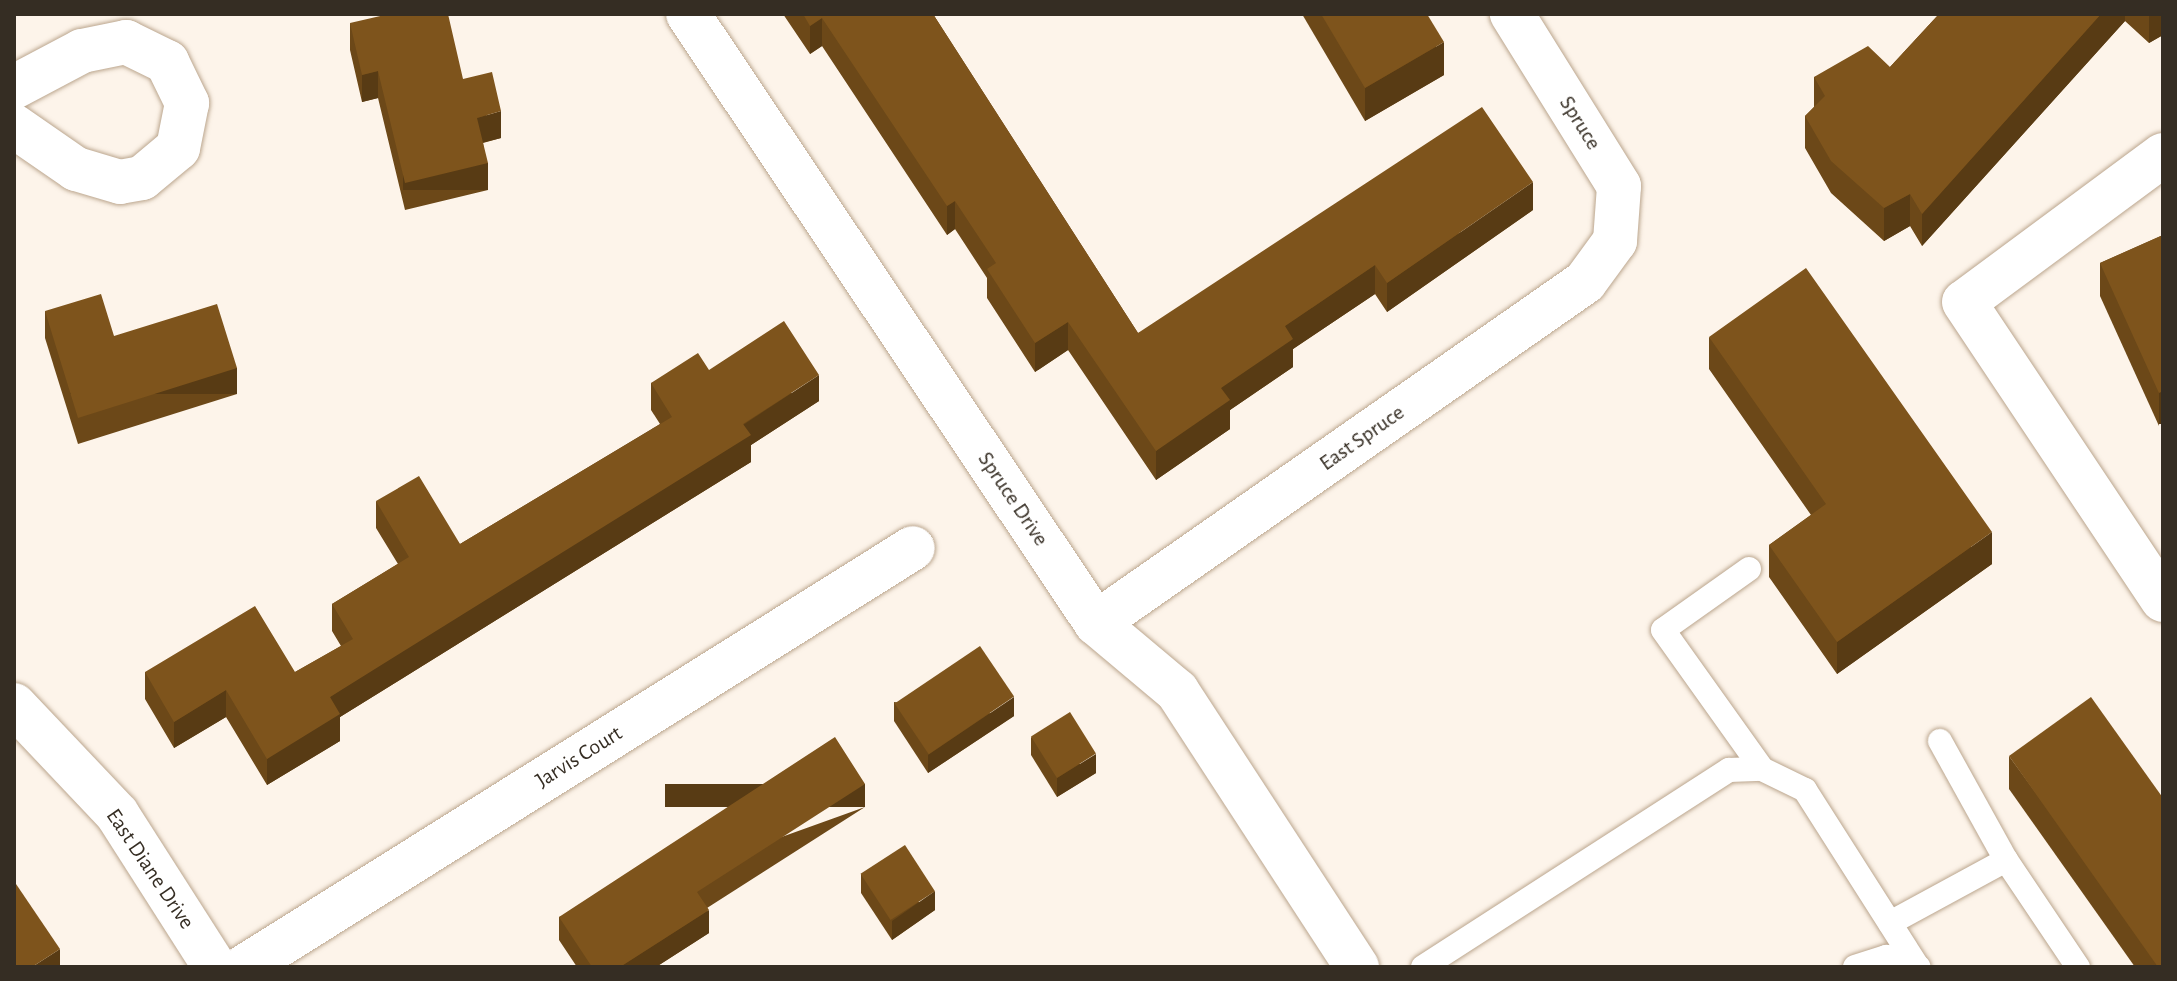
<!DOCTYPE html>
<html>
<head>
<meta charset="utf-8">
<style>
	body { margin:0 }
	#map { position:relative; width:2177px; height:981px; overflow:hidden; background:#fdf4ea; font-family:"Alegreya Sans",sans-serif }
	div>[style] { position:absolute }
	.roads { filter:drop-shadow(0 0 2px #bba68e) drop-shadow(0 0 2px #bba68e) }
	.service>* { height:24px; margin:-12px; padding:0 12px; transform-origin:12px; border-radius:12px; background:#fff }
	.minor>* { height:44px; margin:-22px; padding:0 22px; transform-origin:22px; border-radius:22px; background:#fff }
	.wall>* { inset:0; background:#6c4818 }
	.shaded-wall>* { inset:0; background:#583b14; transform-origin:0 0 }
	.building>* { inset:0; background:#7e541c; transform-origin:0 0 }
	span { translate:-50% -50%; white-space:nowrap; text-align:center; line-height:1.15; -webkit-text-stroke:8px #fff; paint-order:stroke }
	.street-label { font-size:22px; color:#352d23 }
	.frame { position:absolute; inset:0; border:16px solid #352d23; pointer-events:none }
</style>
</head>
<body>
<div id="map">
	<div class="roads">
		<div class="service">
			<i style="left:1749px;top:569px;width:105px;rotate:144.7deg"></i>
			<i style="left:1663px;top:630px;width:171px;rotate:54.5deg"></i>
			<i style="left:1940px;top:741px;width:136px;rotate:61deg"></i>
			<i style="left:2006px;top:860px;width:129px;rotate:56.1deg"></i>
			<i style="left:1890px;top:923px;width:132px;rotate:-28.5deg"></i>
			<i style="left:1423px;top:967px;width:364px;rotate:-32.8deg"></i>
			<i style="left:1729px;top:770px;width:33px;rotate:-2deg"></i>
			<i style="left:1762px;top:769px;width:48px;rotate:26deg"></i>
			<i style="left:1805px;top:790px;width:206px;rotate:57.5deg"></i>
			<i style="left:1855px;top:967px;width:33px;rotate:-18deg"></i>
			<i style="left:1886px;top:957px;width:34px;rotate:17deg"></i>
		</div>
		<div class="minor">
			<i style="left:688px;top:14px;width:733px;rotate:56.18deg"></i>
			<i style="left:1096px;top:623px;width:106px;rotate:40deg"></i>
			<i style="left:1177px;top:691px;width:330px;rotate:56.9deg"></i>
			<i style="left:14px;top:87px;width:77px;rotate:-27.9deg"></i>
			<i style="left:82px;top:51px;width:45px;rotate:-11.6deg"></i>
			<i style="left:126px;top:42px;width:46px;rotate:26deg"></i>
			<i style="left:167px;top:62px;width:46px;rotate:64deg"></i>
			<i style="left:187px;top:103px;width:46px;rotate:101.3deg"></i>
			<i style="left:178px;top:148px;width:47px;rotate:140.2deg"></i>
			<i style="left:142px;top:178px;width:22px;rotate:170deg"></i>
			<i style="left:120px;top:182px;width:46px;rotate:-163.5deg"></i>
			<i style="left:76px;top:169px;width:75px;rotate:-145.3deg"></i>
			<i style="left:2163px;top:155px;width:247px;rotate:143.5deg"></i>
			<i style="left:1964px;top:302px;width:358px;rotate:56.3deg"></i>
			<i style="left:1096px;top:623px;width:596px;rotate:-34.89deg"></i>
			<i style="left:1585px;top:282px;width:51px;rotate:-53.8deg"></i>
			<i style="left:1615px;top:241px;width:55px;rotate:-85.8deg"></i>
			<i style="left:1619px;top:186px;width:203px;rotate:-121.9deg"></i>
			<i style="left:14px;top:705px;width:150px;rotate:46.6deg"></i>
			<i style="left:117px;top:814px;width:182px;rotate:57.4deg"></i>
			<i style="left:244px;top:967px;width:789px;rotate:-32.06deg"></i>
		</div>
	</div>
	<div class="wall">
		<i style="clip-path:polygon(783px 14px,933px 14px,1138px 333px,1533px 210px,1387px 312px,1375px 294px,1293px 349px,1293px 367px,1230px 410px,1230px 429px,1156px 480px,1068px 350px,1035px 372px,987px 298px,987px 278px,955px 229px,947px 235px,822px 46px,810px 54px)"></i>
		<i style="clip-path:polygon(1302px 14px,1427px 14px,1444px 75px,1365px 121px)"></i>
		<i style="clip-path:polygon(1939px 14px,2163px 14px,2163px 35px,2149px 43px,2125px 21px,1922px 246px,1910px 226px,1884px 241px,1831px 193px,1805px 148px,1805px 116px,1814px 107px,1814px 77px,1890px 67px)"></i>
		<i style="clip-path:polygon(350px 23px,463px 79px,501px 138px,483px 143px,488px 190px,405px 210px,378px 98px,362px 102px,350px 50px)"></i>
		<i style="clip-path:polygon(2163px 235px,2159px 426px,2100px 296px,2100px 263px)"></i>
		<i style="clip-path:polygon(45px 311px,114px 336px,237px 394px,78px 444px,45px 338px)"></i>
		<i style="clip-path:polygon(1709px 337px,1992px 564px,1837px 674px,1769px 577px,1769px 545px,1811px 515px,1709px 369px)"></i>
		<i style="clip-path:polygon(709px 370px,819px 401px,751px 445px,751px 462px,340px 717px,340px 741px,267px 785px,226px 717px,174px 748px,145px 699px,145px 672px,295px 672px,341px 646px,332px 631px,332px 604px,398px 564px,376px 528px,376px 501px,460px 544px,660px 424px,651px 410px,651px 383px)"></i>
		<i style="clip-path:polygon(894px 702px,1014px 716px,928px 773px,894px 721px)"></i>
		<i style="clip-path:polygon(1031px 737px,1096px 773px,1057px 797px,1031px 755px)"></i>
		<i style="clip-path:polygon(2009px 756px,2163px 967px,2135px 967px,2009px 789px)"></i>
		<i style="clip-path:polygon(865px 807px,707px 908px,709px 933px,656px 967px,577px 967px,559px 940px,559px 917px)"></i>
		<i style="clip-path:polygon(861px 874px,935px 910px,892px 940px,861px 893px)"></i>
	</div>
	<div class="shaded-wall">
		<i style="clip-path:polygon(2101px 14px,2125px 14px,2125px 21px,1922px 246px,1922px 214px)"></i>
		<i style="clip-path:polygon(2149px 14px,2163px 14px,2163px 35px,2149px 43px)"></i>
		<i style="clip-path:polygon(822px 18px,822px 46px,810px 54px,810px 26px)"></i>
		<i style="clip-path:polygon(1444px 42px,1444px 75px,1365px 121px,1365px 88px)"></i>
		<i style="clip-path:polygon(378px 71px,378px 98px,362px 102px,362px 75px)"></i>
		<i style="clip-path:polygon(501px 111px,501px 138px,477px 144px,477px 118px)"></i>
		<i style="left:488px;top:163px;width:27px;height:85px;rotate:90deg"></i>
		<i style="clip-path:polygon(1533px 182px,1533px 210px,1387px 312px,1387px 283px)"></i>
		<i style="clip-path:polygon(1910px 194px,1910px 226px,1884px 241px,1884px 208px)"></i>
		<i style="clip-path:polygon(955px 201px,955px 229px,947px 235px,947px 206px)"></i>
		<i style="clip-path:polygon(1375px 265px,1375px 294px,1293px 349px,1293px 367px,1230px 410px,1230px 429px,1156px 480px,1156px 451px,1285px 326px)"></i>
		<i style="clip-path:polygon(1068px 322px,1068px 350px,1035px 372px,1035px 343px)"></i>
		<i style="left:237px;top:368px;width:26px;height:167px;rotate:90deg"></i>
		<i style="clip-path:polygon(819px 375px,819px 401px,751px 445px,751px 462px,340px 717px,340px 741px,267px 785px,267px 759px,330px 697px)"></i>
		<i style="left:2163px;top:391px;width:33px;height:4px;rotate:90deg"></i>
		<i style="clip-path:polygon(1992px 532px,1992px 564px,1837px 674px,1837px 642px)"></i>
		<i style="clip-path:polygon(226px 690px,226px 717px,174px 748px,174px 722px)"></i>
		<i style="clip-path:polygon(1014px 697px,1014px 716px,928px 773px,928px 755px)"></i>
		<i style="clip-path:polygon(1096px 754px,1096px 773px,1057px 797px,1057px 778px)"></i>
		<i style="left:865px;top:784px;width:23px;height:200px;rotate:90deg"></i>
		<i style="clip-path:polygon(935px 891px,935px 910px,892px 940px,892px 921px)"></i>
		<i style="clip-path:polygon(709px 910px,709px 933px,656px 967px,620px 967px)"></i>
		<i style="clip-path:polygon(60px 949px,60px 967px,32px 967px)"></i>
	</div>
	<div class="building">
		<i style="clip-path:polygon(389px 14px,448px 14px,463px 79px,492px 72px,501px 111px,477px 118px,488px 163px,405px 183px,378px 71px,362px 75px,350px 23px)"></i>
		<i style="clip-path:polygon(803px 14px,933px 14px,1138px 333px,1482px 107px,1533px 182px,1387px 283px,1375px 265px,1285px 326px,1293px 339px,1221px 388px,1230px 400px,1156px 451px,1068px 322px,1035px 343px,987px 269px,996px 263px,955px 201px,947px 206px,822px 18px,810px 26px)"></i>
		<i style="clip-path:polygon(1321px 14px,1427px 14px,1444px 42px,1365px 88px)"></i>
		<i style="clip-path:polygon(1939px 14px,2101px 14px,1922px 214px,1910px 194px,1884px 208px,1831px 161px,1805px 116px,1825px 96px,1814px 77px,1868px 46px,1890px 67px)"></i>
		<i style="clip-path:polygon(2163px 235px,2163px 391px,2159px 393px,2100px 263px)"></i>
		<i style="clip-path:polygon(1806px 268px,1992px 532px,1837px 642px,1769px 545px,1826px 504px,1709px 337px)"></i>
		<i style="clip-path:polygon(101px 294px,114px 336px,217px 304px,237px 368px,78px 418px,45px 311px)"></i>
		<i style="clip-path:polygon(784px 321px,819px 375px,743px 424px,751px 435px,330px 697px,340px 714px,267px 759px,226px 690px,174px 722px,145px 672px,255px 606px,295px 672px,353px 639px,332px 604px,409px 557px,376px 501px,419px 476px,460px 544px,672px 417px,651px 383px,698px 353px,709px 370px)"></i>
		<i style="left:980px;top:646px;width:61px;height:103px;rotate:56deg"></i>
		<i style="clip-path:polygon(2091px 697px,2163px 798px,2163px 967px,2158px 967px,2009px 756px)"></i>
		<i style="left:1070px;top:712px;width:49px;height:46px;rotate:58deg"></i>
		<i style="clip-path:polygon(835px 737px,865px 784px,697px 892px,709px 910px,620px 967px,592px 967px,559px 917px)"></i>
		<i style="left:905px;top:845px;width:55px;height:53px;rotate:57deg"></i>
		<i style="clip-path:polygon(14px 881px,60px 949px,32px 967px,14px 967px)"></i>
	</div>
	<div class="street-label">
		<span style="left:1580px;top:123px;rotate:58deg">Spruce</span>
		<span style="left:1362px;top:438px;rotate:-35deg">East Spruce</span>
		<span style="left:1013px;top:499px;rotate:56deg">Spruce Drive</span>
		<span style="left:579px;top:757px;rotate:-32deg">Jarvis Court</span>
		<span style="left:150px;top:869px;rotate:56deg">East Diane Drive</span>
	</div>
	<div class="frame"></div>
</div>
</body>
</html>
